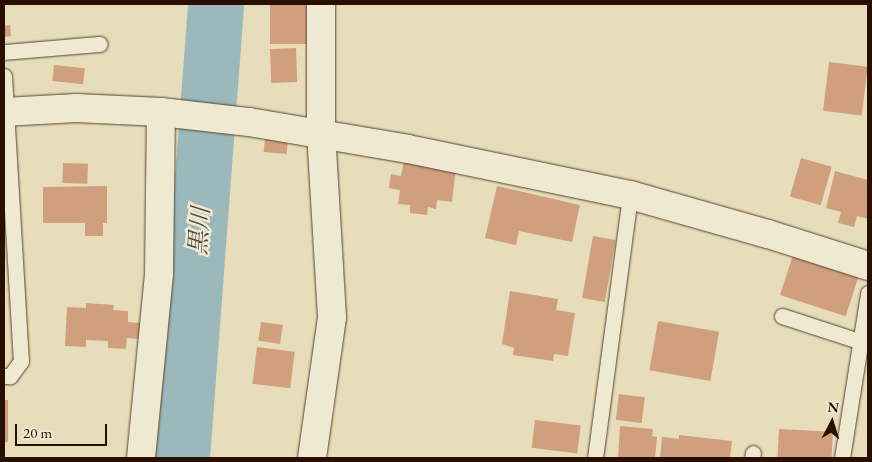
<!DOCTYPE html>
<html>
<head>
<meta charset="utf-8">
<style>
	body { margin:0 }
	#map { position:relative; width:872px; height:462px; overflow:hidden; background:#e7ddba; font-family:"EB Garamond","Noto Serif JP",serif }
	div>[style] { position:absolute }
	.river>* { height:56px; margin:-28px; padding:0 28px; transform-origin:28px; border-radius:28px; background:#9bb9ba }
	.building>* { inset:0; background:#d0a07e; transform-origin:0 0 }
	.roads { filter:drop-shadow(0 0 1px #58422e) drop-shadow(0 0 1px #58422e) }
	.lane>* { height:15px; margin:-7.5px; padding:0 7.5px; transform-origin:7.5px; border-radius:7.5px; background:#efe9d2 }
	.street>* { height:28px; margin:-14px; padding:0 14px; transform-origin:14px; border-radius:14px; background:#efe9d2 }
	span { translate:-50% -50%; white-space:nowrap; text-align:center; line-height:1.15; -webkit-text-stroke:5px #efe9d2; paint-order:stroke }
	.water-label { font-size:24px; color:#504a41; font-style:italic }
	.frame { position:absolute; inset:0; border:5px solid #280f00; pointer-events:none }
	.north { position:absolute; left:807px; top:397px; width:50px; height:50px; -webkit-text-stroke:4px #efe9d2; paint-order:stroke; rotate:5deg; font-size:14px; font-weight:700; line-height:20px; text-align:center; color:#280f00 }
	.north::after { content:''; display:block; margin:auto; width:18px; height:22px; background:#280f00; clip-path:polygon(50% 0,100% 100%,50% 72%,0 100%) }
	.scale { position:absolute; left:15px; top:424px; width:92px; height:22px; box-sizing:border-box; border:2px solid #280f00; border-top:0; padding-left:6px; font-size:15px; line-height:18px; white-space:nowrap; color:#280f00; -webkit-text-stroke:4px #efe9d2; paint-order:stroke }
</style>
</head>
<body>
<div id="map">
	<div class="river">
		<i style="left:182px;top:458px;width:455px;rotate:-85.7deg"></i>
	</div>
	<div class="building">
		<i style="left:270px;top:4px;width:39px;height:40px"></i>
		<i style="clip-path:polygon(10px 25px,11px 36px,4px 37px,4px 26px)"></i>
		<i style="left:296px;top:48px;width:34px;height:26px;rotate:88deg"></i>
		<i style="left:829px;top:62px;width:39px;height:49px;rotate:7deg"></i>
		<i style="left:54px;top:65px;width:31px;height:16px;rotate:6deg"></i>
		<i style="left:265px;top:137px;width:23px;height:15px;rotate:5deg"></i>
		<i style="left:801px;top:158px;width:32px;height:40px;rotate:16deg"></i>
		<i style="clip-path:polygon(404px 161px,456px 168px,452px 202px,437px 200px,436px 209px,428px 207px,427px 215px,410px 213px,410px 205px,398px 204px,400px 190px,389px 188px,391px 174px,401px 176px)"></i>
		<i style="left:63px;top:163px;width:25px;height:20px;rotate:2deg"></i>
		<i style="clip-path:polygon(835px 171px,868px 180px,868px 219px,857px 216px,854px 227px,838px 223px,841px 212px,826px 208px)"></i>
		<i style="clip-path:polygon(107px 186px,107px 223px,103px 223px,103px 236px,85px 236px,85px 223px,43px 223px,43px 187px)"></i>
		<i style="clip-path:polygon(497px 186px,580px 205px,572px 242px,519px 231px,516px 245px,485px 238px)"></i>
		<i style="left:593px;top:236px;width:23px;height:63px;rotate:10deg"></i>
		<i style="left:793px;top:255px;width:69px;height:42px;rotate:18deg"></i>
		<i style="clip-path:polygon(510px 291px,558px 299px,556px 310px,575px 313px,568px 356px,554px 354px,553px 361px,513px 355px,514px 348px,502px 344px)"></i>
		<i style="clip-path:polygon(86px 303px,114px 305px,113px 310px,128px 311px,128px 322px,141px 323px,140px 339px,127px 338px,126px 349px,108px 348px,108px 341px,86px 340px,86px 347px,65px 346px,67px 307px,86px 308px)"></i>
		<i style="left:658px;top:321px;width:62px;height:50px;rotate:10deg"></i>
		<i style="left:261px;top:322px;width:22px;height:19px;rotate:8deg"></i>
		<i style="left:257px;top:347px;width:38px;height:37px;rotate:7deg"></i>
		<i style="left:619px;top:394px;width:26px;height:26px;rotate:7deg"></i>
		<i style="left:4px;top:400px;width:4px;height:42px"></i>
		<i style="left:535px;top:420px;width:46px;height:28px;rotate:7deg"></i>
		<i style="clip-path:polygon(620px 426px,653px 429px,652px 436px,657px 437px,655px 458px,618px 458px)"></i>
		<i style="left:779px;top:429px;width:54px;height:29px;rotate:3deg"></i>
		<i style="clip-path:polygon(679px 435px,732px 441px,730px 458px,660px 458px,662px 437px,679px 439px)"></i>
	</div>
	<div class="roads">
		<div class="lane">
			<i style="left:4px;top:52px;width:96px;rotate:-4.8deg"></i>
			<i style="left:4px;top:76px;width:286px;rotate:86.6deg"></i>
			<i style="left:21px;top:361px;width:19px;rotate:126deg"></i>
			<i style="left:10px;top:376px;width:6px;rotate:180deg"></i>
			<i style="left:782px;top:316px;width:90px;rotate:18deg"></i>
			<i style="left:595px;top:458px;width:265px;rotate:-82.4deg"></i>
			<i style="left:752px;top:458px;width:5px;rotate:-79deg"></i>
			<i style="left:842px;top:458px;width:167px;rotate:-81deg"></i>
		</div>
		<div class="street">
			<i style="left:4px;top:112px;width:72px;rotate:-3.2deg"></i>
			<i style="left:76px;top:108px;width:85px;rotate:2.7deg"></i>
			<i style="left:161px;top:112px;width:89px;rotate:6.5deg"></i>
			<i style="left:249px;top:122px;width:161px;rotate:9.6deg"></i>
			<i style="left:408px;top:149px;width:227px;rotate:11.7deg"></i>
			<i style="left:630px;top:195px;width:143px;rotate:15.8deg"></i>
			<i style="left:768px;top:234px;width:105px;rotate:17.7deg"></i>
			<i style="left:141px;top:458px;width:185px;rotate:-84.4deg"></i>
			<i style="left:159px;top:274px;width:162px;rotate:-89.3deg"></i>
			<i style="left:312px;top:458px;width:142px;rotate:-81.9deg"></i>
			<i style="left:332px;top:317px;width:183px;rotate:-93.4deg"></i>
			<i style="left:321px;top:134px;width:130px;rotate:-90deg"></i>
		</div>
	</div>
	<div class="water-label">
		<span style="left:199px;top:231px;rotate:-86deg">黒川</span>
	</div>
	<div class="frame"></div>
	<div class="north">N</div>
	<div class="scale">20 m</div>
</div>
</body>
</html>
